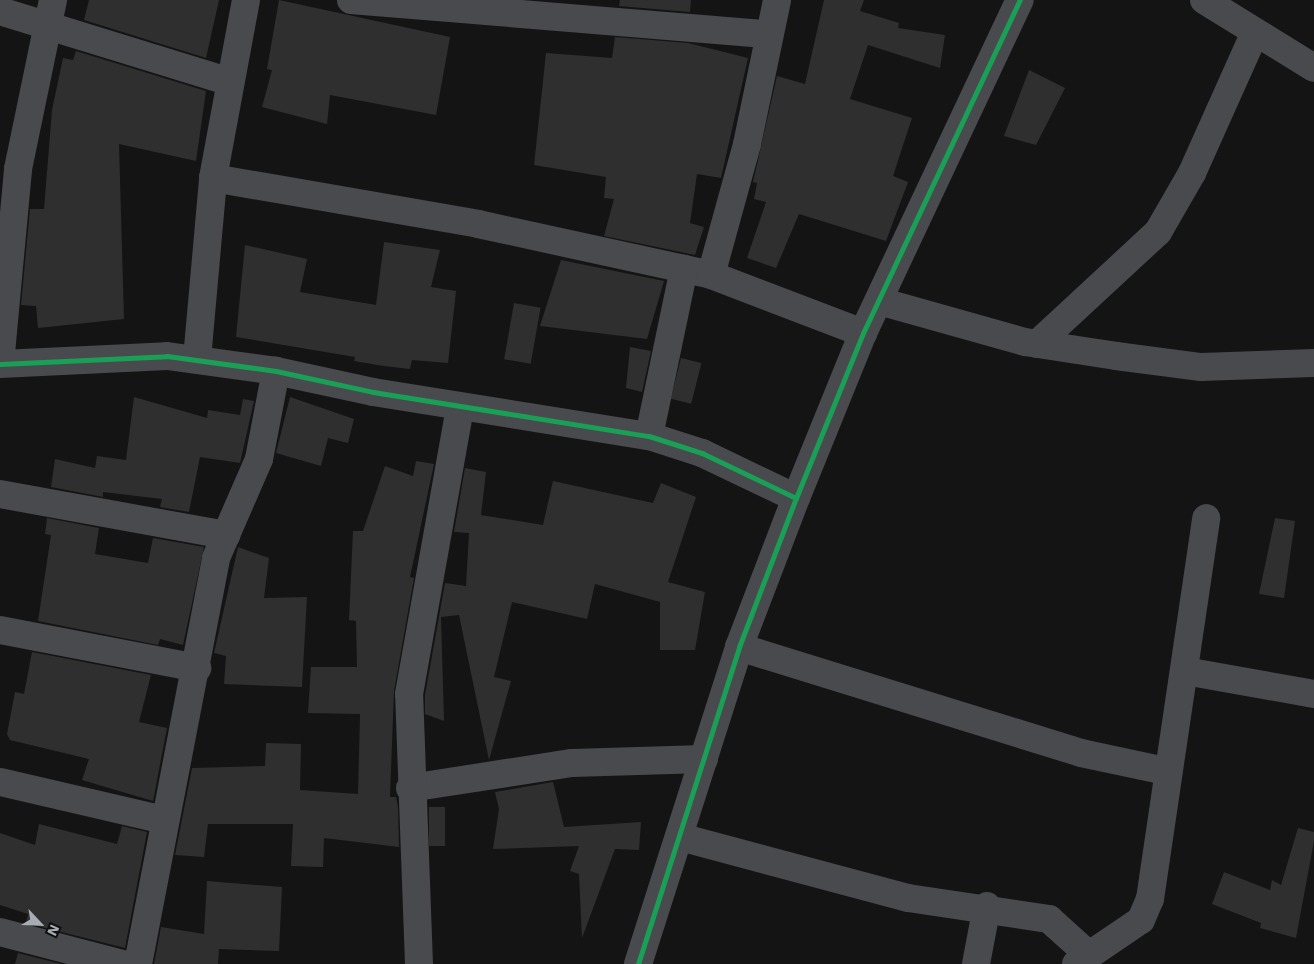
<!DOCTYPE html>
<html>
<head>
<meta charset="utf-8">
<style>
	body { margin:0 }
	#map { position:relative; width:1314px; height:964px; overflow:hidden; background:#141415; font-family:"Work Sans",sans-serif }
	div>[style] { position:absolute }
	.building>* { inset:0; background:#2f2f30; transform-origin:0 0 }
	.minor>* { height:28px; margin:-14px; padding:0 14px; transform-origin:14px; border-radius:14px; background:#494a4d }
	.cycleway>* { height:5px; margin:-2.5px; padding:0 2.5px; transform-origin:2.5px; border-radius:2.5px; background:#1a9f57 }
	span { translate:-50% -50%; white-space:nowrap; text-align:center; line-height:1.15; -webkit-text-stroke:5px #0f0f10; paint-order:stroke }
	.north { position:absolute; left:15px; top:899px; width:50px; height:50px; -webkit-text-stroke:4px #0f0f10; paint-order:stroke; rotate:115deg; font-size:14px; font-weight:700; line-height:20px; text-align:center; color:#a7abb4 }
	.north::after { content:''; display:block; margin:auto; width:18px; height:22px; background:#a7abb4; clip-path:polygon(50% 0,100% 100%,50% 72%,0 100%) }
</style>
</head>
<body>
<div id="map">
	<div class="building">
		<i style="clip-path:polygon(89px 0,219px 0,206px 58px,84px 20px)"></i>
		<i style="clip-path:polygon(279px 0,450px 37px,436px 115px,330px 95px,327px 124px,262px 107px,272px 70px,267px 69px)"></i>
		<i style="clip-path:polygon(620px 0,691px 0,690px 12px,619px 6px)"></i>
		<i style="clip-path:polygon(824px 0,864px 0,860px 11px,899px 23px,898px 28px,945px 35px,940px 68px,868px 45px,850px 99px,912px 118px,893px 176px,908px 182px,886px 241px,799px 214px,776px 268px,747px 258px,766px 202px,754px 199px,757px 183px,753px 182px,777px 76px,805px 84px)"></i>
		<i style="clip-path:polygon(615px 37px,688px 43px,748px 58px,721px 178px,697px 174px,690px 223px,704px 227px,695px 255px,604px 236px,614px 199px,604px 198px,606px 177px,534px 165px,546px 53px,612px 58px)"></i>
		<i style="clip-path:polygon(76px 51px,206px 91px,196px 161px,119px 144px,124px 319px,38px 328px,36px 306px,21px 305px,30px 209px,44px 209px,52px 110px,63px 58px,73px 60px)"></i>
		<i style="clip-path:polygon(1029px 70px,1065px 88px,1036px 145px,1004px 136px)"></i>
		<i style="clip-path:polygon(384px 242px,440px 250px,431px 287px,456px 291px,448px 363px,412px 360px,410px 369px,384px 366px,354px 361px,355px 357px,236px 337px,245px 245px,307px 259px,300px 292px,376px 305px)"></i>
		<i style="clip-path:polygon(561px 260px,664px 281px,647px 339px,540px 326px)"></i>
		<i style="left:514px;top:303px;width:27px;height:57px;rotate:10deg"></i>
		<i style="clip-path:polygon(630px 347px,651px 351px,642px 392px,626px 388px)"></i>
		<i style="left:681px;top:358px;width:21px;height:42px;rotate:14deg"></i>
		<i style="clip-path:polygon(134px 397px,207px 418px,208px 410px,240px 415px,243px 399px,254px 401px,240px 463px,200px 457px,189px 512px,160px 507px,162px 499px,103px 492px,103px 497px,51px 487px,55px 459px,95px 468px,97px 456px,126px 460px)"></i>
		<i style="clip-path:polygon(290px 397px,354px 419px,348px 443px,328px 438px,321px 466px,276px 453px)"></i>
		<i style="clip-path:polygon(416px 461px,434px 464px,410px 577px,414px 578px,394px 691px,390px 797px,396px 797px,398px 807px,399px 847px,324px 838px,323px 867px,291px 866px,293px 824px,208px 824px,204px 857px,175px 855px,192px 768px,265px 766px,266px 743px,301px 744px,300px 790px,358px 794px,360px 714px,308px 713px,311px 667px,357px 667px,356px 621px,349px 620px,353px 531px,363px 531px,385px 466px,413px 476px)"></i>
		<i style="clip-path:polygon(465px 468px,486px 472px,481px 515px,543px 525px,553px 481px,653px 503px,661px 483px,696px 497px,668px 582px,705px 592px,695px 650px,660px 650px,660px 602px,595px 584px,587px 619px,512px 602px,494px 677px,511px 681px,489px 760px,459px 615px,441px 617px,444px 721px,425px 714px,425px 695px,445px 583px,466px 586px,469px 533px,454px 532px)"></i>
		<i style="clip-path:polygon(47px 518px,99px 528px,95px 554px,148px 563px,153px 538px,204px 547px,183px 645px,160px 639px,158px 645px,38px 621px,51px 535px,45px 534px)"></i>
		<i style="clip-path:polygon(1275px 518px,1295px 521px,1284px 598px,1259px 594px)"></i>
		<i style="clip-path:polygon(238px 547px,269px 558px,264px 598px,307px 597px,302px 687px,224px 684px,226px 656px,214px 653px)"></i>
		<i style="clip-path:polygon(32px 652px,151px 675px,139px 722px,167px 728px,153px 801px,82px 780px,89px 759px,10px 740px,7px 734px,15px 692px,24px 694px)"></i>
		<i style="clip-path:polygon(553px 782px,564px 827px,641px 822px,639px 850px,615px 849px,582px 938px,579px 874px,570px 871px,579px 846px,493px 849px,499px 809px,495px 792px)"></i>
		<i style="left:429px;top:807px;width:16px;height:39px"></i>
		<i style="clip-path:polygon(39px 824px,117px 844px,122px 826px,147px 832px,125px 948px,26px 923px,28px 914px,0 905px,0 833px,35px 845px)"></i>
		<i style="clip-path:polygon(1298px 828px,1314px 832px,1314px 841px,1296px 938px,1260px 928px,1261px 923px,1212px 904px,1224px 872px,1270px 890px,1272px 880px,1281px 885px)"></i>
		<i style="clip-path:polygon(207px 881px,282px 887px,279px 951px,219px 949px,218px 964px,154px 964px,161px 927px,204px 934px)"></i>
		<i style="clip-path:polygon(18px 953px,61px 964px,15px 964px)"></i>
	</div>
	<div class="minor">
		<i style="left:351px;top:0;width:416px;rotate:4.7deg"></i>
		<i style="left:1204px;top:0;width:129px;rotate:31.7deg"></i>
		<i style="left:0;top:11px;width:239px;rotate:17.1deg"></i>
		<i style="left:213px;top:178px;width:269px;rotate:9.8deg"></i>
		<i style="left:478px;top:224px;width:239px;rotate:12.3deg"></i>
		<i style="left:711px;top:275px;width:163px;rotate:20.9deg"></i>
		<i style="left:711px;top:275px;width:136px;rotate:-74.6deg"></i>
		<i style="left:747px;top:144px;width:147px;rotate:-78.2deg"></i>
		<i style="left:879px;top:301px;width:152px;rotate:15.7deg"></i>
		<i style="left:1025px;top:342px;width:92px;rotate:8.7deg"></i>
		<i style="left:1116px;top:356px;width:86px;rotate:7.4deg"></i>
		<i style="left:1201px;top:367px;width:113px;rotate:-2deg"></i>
		<i style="left:1037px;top:344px;width:165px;rotate:-42.8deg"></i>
		<i style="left:1158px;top:232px;width:68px;rotate:-60deg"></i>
		<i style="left:1192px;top:173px;width:154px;rotate:-65.9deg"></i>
		<i style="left:197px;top:359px;width:182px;rotate:-84.9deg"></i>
		<i style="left:213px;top:178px;width:181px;rotate:-79.5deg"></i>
		<i style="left:0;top:364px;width:167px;rotate:-2.7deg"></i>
		<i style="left:167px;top:356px;width:110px;rotate:7.8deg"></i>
		<i style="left:276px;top:371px;width:99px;rotate:12.2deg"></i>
		<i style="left:373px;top:392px;width:279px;rotate:9.1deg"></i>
		<i style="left:649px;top:436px;width:56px;rotate:17.8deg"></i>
		<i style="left:702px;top:453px;width:104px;rotate:25.6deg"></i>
		<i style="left:0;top:364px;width:196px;rotate:-84.7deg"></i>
		<i style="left:18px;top:169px;width:173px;rotate:-78.3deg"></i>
		<i style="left:649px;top:436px;width:171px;rotate:-78.2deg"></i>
		<i style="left:0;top:494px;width:230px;rotate:10.3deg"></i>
		<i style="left:0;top:630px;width:201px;rotate:10.9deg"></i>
		<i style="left:739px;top:647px;width:358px;rotate:17.2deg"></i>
		<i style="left:1081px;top:753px;width:87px;rotate:12deg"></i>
		<i style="left:1185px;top:671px;width:131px;rotate:10.1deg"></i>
		<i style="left:0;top:782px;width:169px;rotate:13deg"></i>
		<i style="left:410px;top:788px;width:164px;rotate:-8.8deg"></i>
		<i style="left:572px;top:763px;width:132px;rotate:-1.7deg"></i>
		<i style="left:680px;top:837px;width:236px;rotate:15deg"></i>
		<i style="left:908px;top:898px;width:143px;rotate:8.5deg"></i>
		<i style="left:1049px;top:919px;width:54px;rotate:42deg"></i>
		<i style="left:0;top:932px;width:127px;rotate:14.6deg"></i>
		<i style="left:138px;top:964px;width:413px;rotate:-79.1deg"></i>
		<i style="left:216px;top:558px;width:108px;rotate:-66.5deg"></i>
		<i style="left:259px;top:459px;width:90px;rotate:-79.1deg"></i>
		<i style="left:419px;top:964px;width:270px;rotate:-92.1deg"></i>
		<i style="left:409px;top:694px;width:291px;rotate:-79.9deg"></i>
		<i style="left:638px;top:964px;width:333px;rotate:-72.3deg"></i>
		<i style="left:739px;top:647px;width:160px;rotate:-69.1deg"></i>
		<i style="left:796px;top:498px;width:178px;rotate:-67.9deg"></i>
		<i style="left:863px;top:333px;width:368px;rotate:-64.8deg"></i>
		<i style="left:976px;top:964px;width:59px;rotate:-79.3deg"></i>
		<i style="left:1076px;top:964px;width:78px;rotate:-34.1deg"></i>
		<i style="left:1141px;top:920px;width:23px;rotate:-67deg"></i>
		<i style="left:1150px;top:899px;width:385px;rotate:-81.6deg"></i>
	</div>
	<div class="cycleway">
		<i style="left:0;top:364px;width:167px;rotate:-2.7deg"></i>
		<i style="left:167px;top:356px;width:110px;rotate:7.8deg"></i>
		<i style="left:276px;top:371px;width:99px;rotate:12.2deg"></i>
		<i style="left:373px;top:392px;width:279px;rotate:9.1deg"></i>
		<i style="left:649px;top:436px;width:56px;rotate:17.8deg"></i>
		<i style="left:702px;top:453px;width:104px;rotate:25.6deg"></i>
		<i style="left:638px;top:964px;width:333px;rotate:-72.3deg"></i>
		<i style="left:739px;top:647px;width:160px;rotate:-69.1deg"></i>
		<i style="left:796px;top:498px;width:178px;rotate:-67.9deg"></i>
		<i style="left:863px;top:333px;width:368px;rotate:-64.8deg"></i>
	</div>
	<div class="north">N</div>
</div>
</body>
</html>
